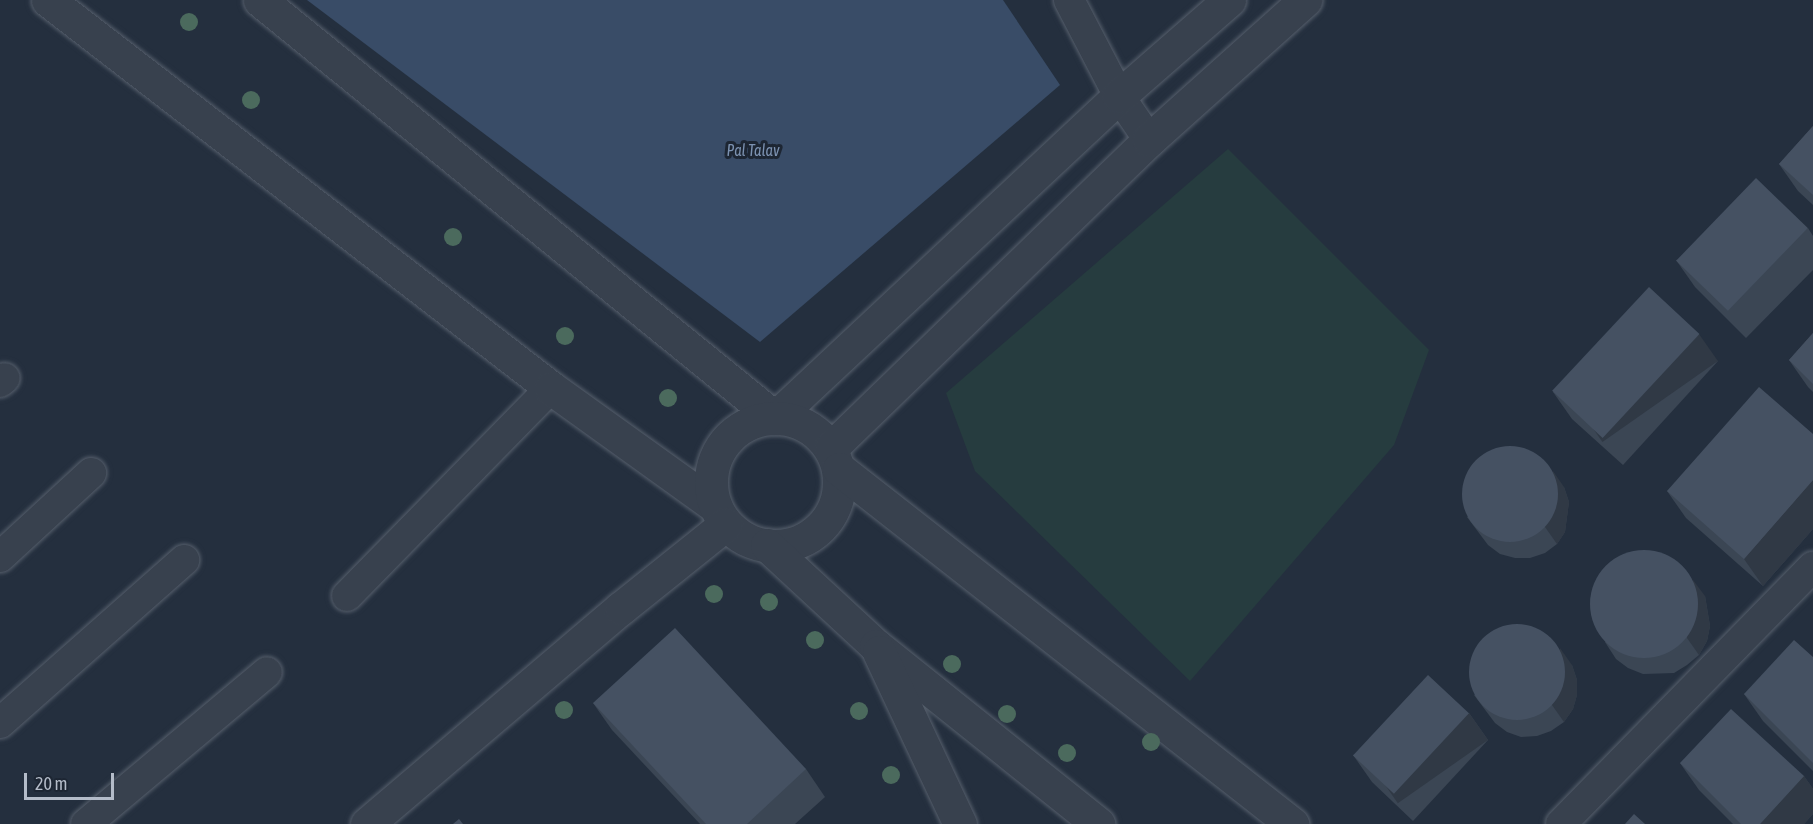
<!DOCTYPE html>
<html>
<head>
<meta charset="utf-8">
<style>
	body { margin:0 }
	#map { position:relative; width:1813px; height:824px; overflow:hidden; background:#242f3e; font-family:"Asap Condensed",sans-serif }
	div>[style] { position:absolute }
	.green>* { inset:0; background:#263c3f }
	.water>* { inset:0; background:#394c67 }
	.roads { filter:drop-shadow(0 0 2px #565f6c) drop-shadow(0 0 2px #565f6c) }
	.minor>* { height:30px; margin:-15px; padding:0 15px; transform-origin:15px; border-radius:15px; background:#38414e }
	.tertiary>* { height:33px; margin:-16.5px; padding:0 16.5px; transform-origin:16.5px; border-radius:16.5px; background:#38414e }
	.tertiary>.ring { margin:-16.5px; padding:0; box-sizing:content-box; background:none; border:33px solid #38414e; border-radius:50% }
	.trees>* { width:18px; height:18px; margin:-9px; border-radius:50%; background:#4b6a5d }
	.wall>* { inset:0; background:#3b4654 }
	.shaded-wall>* { inset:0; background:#303945; transform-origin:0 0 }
	.building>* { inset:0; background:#455162; transform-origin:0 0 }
	.round { border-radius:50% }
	span { translate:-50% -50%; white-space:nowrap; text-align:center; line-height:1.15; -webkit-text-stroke:6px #1d2633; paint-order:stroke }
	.water-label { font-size:16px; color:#7c92b1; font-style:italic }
	.scale { position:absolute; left:24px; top:773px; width:90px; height:27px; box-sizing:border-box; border:3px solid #b4bcc9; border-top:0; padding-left:8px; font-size:18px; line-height:21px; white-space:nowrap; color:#b4bcc9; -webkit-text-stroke:4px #1d2633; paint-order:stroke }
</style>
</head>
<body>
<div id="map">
	<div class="green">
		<i style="clip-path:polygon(1228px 149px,1429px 350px,1394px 445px,1190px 681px,975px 471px,946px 393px)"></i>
	</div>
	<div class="water">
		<i style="clip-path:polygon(307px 0,1003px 0,1060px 85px,760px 342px)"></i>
	</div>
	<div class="roads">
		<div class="minor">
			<i style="left:1069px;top:0;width:108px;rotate:62.5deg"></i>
			<i style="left:1119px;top:96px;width:53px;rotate:55.7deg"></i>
			<i style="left:0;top:382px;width:6px;rotate:-39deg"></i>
			<i style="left:0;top:557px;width:124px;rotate:-42.7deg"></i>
			<i style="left:347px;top:596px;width:291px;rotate:-45.6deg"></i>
			<i style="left:0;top:723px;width:246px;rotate:-41.5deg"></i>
			<i style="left:86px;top:824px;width:236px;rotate:-40deg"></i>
			<i style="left:1561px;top:824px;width:360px;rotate:-45.6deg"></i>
		</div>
		<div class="tertiary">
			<i style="left:48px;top:0;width:635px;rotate:37.65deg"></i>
			<i style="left:551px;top:388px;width:202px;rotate:35.7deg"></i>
			<i style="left:260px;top:0;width:663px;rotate:39.06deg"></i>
			<i style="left:775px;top:418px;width:471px;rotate:-43.1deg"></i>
			<i style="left:1119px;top:96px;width:146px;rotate:-41.1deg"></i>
			<i class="ring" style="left:711px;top:418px;width:95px;height:95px"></i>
			<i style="left:831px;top:448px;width:443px;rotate:-44.1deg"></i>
			<i style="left:1149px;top:140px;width:210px;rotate:-41.9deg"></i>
			<i style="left:839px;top:469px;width:576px;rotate:38.08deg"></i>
			<i style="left:767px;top:545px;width:149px;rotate:42.8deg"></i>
			<i style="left:876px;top:646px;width:285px;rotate:38.7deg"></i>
			<i style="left:879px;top:652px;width:190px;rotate:64.8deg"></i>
			<i style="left:367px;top:824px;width:333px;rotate:-40.4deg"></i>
			<i style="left:621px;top:608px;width:134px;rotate:-38.7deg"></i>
		</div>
	</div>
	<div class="trees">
		<i style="left:189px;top:22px"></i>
		<i style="left:251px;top:100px"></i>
		<i style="left:453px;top:237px"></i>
		<i style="left:565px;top:336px"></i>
		<i style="left:668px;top:398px"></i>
		<i style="left:714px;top:594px"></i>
		<i style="left:769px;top:602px"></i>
		<i style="left:815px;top:640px"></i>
		<i style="left:952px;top:664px"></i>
		<i style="left:564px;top:710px"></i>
		<i style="left:859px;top:711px"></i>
		<i style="left:1007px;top:714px"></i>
		<i style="left:1151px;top:742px"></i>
		<i style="left:1067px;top:753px"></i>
		<i style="left:891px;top:775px"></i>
	</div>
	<div class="wall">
		<i style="clip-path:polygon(1813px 126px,1813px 205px,1798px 191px,1779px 164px)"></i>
		<i style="clip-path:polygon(1808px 228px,1813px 236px,1813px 270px,1746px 338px,1695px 287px,1676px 260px)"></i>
		<i style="clip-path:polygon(1813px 333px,1813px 392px,1808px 387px,1789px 360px)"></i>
		<i style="clip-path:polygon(1718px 361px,1623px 465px,1572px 419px,1553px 392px)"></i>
		<i style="clip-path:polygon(1813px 434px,1813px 529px,1763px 586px,1686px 518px,1667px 491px)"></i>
		<i style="clip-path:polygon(1564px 487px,1569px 502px,1565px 532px,1557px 544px,1545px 553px,1530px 558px,1515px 558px,1500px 554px,1488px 545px,1467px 517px)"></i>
		<i style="clip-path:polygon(1705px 596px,1710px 626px,1707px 641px,1699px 655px,1687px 665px,1674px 673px,1643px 674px,1628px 668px,1616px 659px,1605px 642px)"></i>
		<i style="clip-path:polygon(1813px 657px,1813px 771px,1763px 721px,1744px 694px)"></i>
		<i style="clip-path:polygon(1572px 665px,1577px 680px,1577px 695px,1573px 709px,1564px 722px,1551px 731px,1537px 736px,1521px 737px,1507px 732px,1495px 723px,1474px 695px)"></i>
		<i style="clip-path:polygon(593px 703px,806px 769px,825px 797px,795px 824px,700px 824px,612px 730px)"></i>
		<i style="clip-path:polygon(1469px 713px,1488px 740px,1413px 821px,1372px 782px,1353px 755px)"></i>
		<i style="clip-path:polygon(1680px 763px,1804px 776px,1813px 789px,1813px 814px,1804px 824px,1733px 824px,1699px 790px)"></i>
	</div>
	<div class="shaded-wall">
		<i style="left:1699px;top:334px;width:33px;height:141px;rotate:55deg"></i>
		<i style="clip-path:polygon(1553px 471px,1564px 487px,1569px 502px,1565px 532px,1557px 544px,1545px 527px)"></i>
		<i style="clip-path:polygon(1813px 480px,1813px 529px,1763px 586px,1744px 559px)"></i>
		<i style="clip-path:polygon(1693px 580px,1705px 596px,1710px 626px,1707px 641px,1699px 655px,1687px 638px)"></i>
		<i style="clip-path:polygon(1560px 648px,1572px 665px,1577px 680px,1577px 695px,1573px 709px,1564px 722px,1552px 705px)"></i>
		<i style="left:1469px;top:713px;width:33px;height:110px;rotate:55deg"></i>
		<i style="clip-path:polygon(1804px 776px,1813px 789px,1813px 814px,1804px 824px,1760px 824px)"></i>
	</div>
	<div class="building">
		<i style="clip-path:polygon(1813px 126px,1813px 195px,1779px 164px)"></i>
		<i style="left:1756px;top:178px;width:72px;height:115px;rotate:44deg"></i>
		<i style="left:1649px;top:287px;width:69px;height:142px;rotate:43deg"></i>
		<i style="clip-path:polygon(1813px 333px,1813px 384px,1789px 360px)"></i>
		<i style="clip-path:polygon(1759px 387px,1813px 434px,1813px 480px,1744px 559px,1667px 491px)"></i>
		<i class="round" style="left:1462px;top:446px;width:96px;height:96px"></i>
		<i class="round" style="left:1590px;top:550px;width:108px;height:108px"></i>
		<i class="round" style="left:1469px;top:624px;width:96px;height:96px"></i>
		<i style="clip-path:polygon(675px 628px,806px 769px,747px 824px,706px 824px,593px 703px)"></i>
		<i style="clip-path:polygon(1794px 640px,1813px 657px,1813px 763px,1744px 694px)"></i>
		<i style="left:1428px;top:675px;width:56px;height:110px;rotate:43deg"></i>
		<i style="clip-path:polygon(1731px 709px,1804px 776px,1760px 824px,1741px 824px,1680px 763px)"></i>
		<i style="clip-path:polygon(1634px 814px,1645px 824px,1625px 824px)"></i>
		<i style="clip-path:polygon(459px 819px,463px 824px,453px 824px)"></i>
	</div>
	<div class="water-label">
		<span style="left:753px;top:150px">Pal Talav</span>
	</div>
	<div class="scale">20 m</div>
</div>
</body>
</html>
